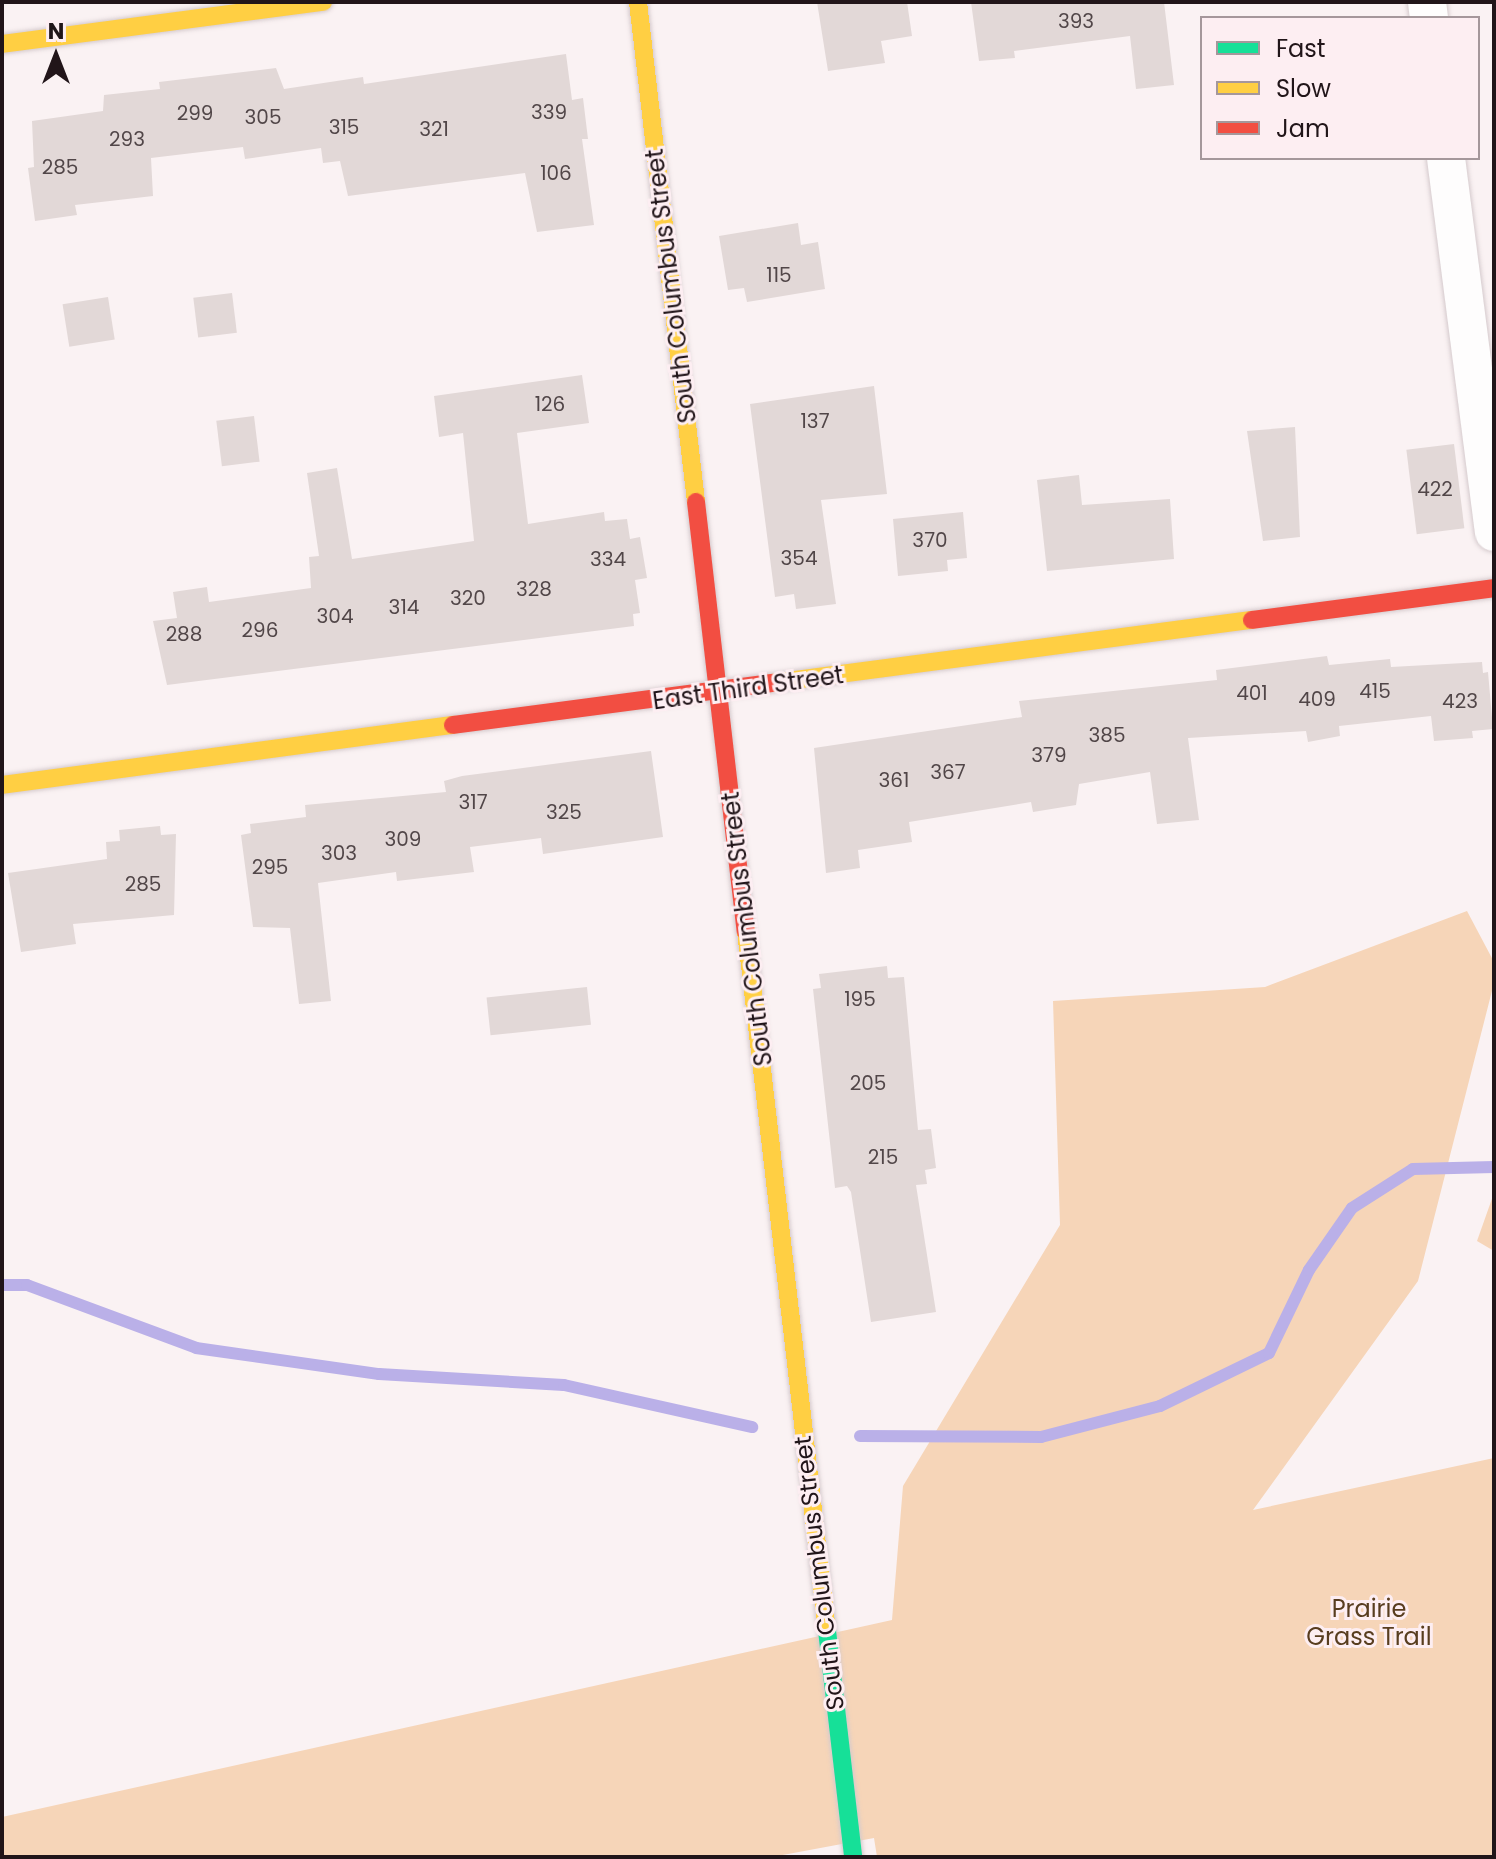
<!DOCTYPE html>
<html>
<head>
<meta charset="utf-8">
<style>
	body { margin:0 }
	#map { position:relative; width:1496px; height:1859px; overflow:hidden; background:#faf2f3; font-family:Poppins,sans-serif }
	div>[style] { position:absolute }
	.green>* { inset:0; background:#f6d5b8 }
	.stream>* { height:12px; margin:-6px; padding:0 6px; transform-origin:6px; border-radius:6px; background:#bab0e8 }
	.building>* { inset:0; background:#e2d8d7; transform-origin:0 0 }
	.roads { filter:drop-shadow(0 0 2px #d5cacd) drop-shadow(0 0 2px #d5cacd) }
	.street>* { height:38px; margin:-19px; padding:0 19px; transform-origin:19px; border-radius:19px; background:#fefdfd }
	.fast>* { height:18px; margin:-9px; padding:0 9px; transform-origin:9px; border-radius:9px; background:#16e098 }
	.slow>* { height:18px; margin:-9px; padding:0 9px; transform-origin:9px; border-radius:9px; background:#ffcf43 }
	.jam>* { height:18px; margin:-9px; padding:0 9px; transform-origin:9px; border-radius:9px; background:#f24e42 }
	span { translate:-50% -50%; white-space:nowrap; text-align:center; line-height:1.15; -webkit-text-stroke:6px #fdeef2; paint-order:stroke }
	.number-label { font-size:20px; color:#514648 }
	.number-label span { -webkit-text-stroke-width:0 }
	.street-label { font-size:24px; color:#211519 }
	.park-label { font-size:24px; color:#583d1f }
	.frame { position:absolute; inset:0; border:4px solid #211519; pointer-events:none }
	.legend { position:absolute; left:1200px; top:16px; width:280px; height:144px; box-sizing:border-box; background:#fdeef2; border:2px solid #a5979b; margin:0; padding:10px 14px; list-style:none; font-size:24px; color:#211519 }
	.legend li { display:flex; align-items:center; gap:16px; height:40px }
	.legend b { width:40px; border:2px solid #a5979b }
	.north { position:absolute; left:16px; top:16px; width:80px; height:80px; -webkit-text-stroke:6px #fdeef2; paint-order:stroke; rotate:0deg; font-size:22px; font-weight:700; line-height:32px; text-align:center; color:#211519 }
	.north::after { content:''; display:block; margin:auto; width:28px; height:36px; background:#211519; clip-path:polygon(50% 0,100% 100%,50% 72%,0 100%) }
</style>
</head>
<body>
<div id="map">
	<div class="green">
		<i style="clip-path:polygon(1467px 911px,1494px 962px,1494px 983px,1418px 1281px,1253px 1510px,1494px 1458px,1494px 1857px,877px 1857px,874px 1838px,772px 1857px,2px 1857px,2px 1817px,892px 1620px,903px 1486px,1060px 1225px,1053px 1001px,1265px 987px)"></i>
		<i style="clip-path:polygon(1494px 1193px,1494px 1251px,1477px 1241px)"></i>
	</div>
	<div class="stream">
		<i style="left:2px;top:1285px;width:25px"></i>
		<i style="left:27px;top:1285px;width:180px;rotate:20.4deg"></i>
		<i style="left:196px;top:1348px;width:185px;rotate:8.1deg"></i>
		<i style="left:379px;top:1374px;width:185px;rotate:3.4deg"></i>
		<i style="left:564px;top:1385px;width:193px;rotate:12.6deg"></i>
		<i style="left:860px;top:1436px;width:181px;rotate:0.3deg"></i>
		<i style="left:1041px;top:1437px;width:123px;rotate:-14.6deg"></i>
		<i style="left:1160px;top:1406px;width:121px;rotate:-25.9deg"></i>
		<i style="left:1269px;top:1353px;width:92px;rotate:-64.3deg"></i>
		<i style="left:1309px;top:1270px;width:75px;rotate:-55.3deg"></i>
		<i style="left:1352px;top:1208px;width:72px;rotate:-32.6deg"></i>
		<i style="left:1413px;top:1169px;width:81px;rotate:-1.4deg"></i>
	</div>
	<div class="building">
		<i style="clip-path:polygon(817px 2px,907px 2px,912px 36px,881px 41px,885px 63px,828px 71px)"></i>
		<i style="clip-path:polygon(971px 2px,1164px 2px,1174px 85px,1136px 89px,1130px 36px,1014px 51px,1015px 58px,979px 61px)"></i>
		<i style="clip-path:polygon(566px 54px,572px 100px,583px 98px,588px 139px,582px 139px,594px 225px,537px 232px,525px 173px,348px 196px,340px 161px,323px 163px,321px 148px,245px 159px,243px 147px,151px 158px,153px 196px,75px 205px,77px 215px,35px 221px,28px 168px,34px 167px,32px 121px,103px 111px,104px 95px,160px 89px,159px 82px,276px 68px,284px 89px,363px 77px,364px 84px)"></i>
		<i style="clip-path:polygon(798px 223px,801px 245px,818px 242px,825px 289px,747px 302px,744px 288px,728px 290px,719px 236px)"></i>
		<i style="left:232px;top:293px;width:40px;height:39px;rotate:83deg"></i>
		<i style="left:108px;top:297px;width:43px;height:46px;rotate:81deg"></i>
		<i style="clip-path:polygon(582px 375px,589px 423px,517px 433px,528px 524px,604px 512px,605px 521px,627px 519px,630px 539px,640px 537px,647px 578px,635px 580px,640px 613px,633px 614px,634px 626px,167px 685px,153px 621px,177px 618px,173px 592px,207px 587px,209px 602px,311px 588px,309px 557px,319px 556px,307px 473px,337px 468px,352px 559px,474px 541px,463px 433px,439px 437px,434px 396px)"></i>
		<i style="clip-path:polygon(874px 386px,887px 494px,821px 500px,836px 604px,796px 609px,794px 594px,775px 597px,750px 404px)"></i>
		<i style="left:254px;top:416px;width:46px;height:38px;rotate:83deg"></i>
		<i style="clip-path:polygon(1295px 427px,1300px 537px,1263px 541px,1247px 431px)"></i>
		<i style="left:1454px;top:444px;width:85px;height:48px;rotate:83deg"></i>
		<i style="clip-path:polygon(1079px 475px,1082px 505px,1170px 499px,1174px 559px,1047px 571px,1037px 480px)"></i>
		<i style="clip-path:polygon(963px 512px,967px 558px,947px 560px,948px 571px,898px 576px,893px 519px)"></i>
		<i style="clip-path:polygon(1327px 656px,1329px 665px,1390px 659px,1391px 667px,1482px 662px,1483px 673px,1488px 672px,1493px 729px,1472px 731px,1473px 738px,1434px 741px,1431px 716px,1339px 726px,1340px 736px,1308px 742px,1306px 731px,1188px 738px,1199px 820px,1157px 824px,1150px 772px,1079px 784px,1076px 805px,1033px 812px,1031px 802px,909px 822px,912px 842px,858px 850px,860px 868px,826px 873px,814px 748px,1022px 717px,1019px 701px,1217px 680px,1216px 670px)"></i>
		<i style="clip-path:polygon(651px 751px,663px 837px,543px 854px,541px 838px,470px 847px,474px 872px,397px 881px,396px 872px,318px 883px,331px 1001px,299px 1004px,290px 928px,253px 927px,241px 835px,251px 833px,250px 824px,306px 817px,305px 805px,446px 792px,444px 781px,462px 776px)"></i>
		<i style="clip-path:polygon(160px 826px,161px 835px,176px 834px,174px 915px,73px 924px,76px 944px,21px 952px,8px 873px,107px 859px,106px 842px,120px 841px,119px 830px)"></i>
		<i style="clip-path:polygon(887px 966px,888px 978px,904px 977px,918px 1130px,931px 1129px,936px 1168px,925px 1170px,927px 1184px,916px 1185px,936px 1312px,871px 1322px,851px 1192px,847px 1186px,835px 1188px,813px 989px,821px 988px,819px 974px)"></i>
		<i style="left:587px;top:987px;width:38px;height:101px;rotate:84deg"></i>
	</div>
	<div class="roads">
		<div class="street">
			<i style="left:1427px;top:2px;width:16px;rotate:83deg"></i>
			<i style="left:1446px;top:158px;width:377px;rotate:82.7deg"></i>
		</div>
		<div class="fast">
			<i style="left:826px;top:1622px;width:237px;rotate:83.4deg"></i>
		</div>
		<div class="slow">
			<i style="left:638px;top:2px;width:503px;rotate:83.38deg"></i>
			<i style="left:2px;top:44px;width:324px;rotate:-7.5deg"></i>
			<i style="left:772px;top:683px;width:484px;rotate:-7.5deg"></i>
			<i style="left:2px;top:785px;width:455px;rotate:-7.6deg"></i>
			<i style="left:746px;top:931px;width:696px;rotate:83.4deg"></i>
		</div>
		<div class="jam">
			<i style="left:696px;top:502px;width:432px;rotate:83.4deg"></i>
			<i style="left:1252px;top:620px;width:244px;rotate:-7.5deg"></i>
			<i style="left:453px;top:725px;width:322px;rotate:-7.5deg"></i>
		</div>
	</div>
	<div class="number-label">
		<span style="left:1076px;top:21px">393</span>
		<span style="left:549px;top:112px">339</span>
		<span style="left:195px;top:113px">299</span>
		<span style="left:263px;top:117px">305</span>
		<span style="left:344px;top:127px">315</span>
		<span style="left:434px;top:129px">321</span>
		<span style="left:127px;top:139px">293</span>
		<span style="left:60px;top:167px">285</span>
		<span style="left:556px;top:173px">106</span>
		<span style="left:779px;top:275px">115</span>
		<span style="left:550px;top:404px">126</span>
		<span style="left:815px;top:421px">137</span>
		<span style="left:1435px;top:489px">422</span>
		<span style="left:930px;top:540px">370</span>
		<span style="left:799px;top:558px">354</span>
		<span style="left:608px;top:559px">334</span>
		<span style="left:534px;top:589px">328</span>
		<span style="left:468px;top:598px">320</span>
		<span style="left:404px;top:607px">314</span>
		<span style="left:335px;top:616px">304</span>
		<span style="left:260px;top:630px">296</span>
		<span style="left:184px;top:634px">288</span>
		<span style="left:1375px;top:691px">415</span>
		<span style="left:1252px;top:693px">401</span>
		<span style="left:1317px;top:699px">409</span>
		<span style="left:1460px;top:701px">423</span>
		<span style="left:1107px;top:735px">385</span>
		<span style="left:1049px;top:755px">379</span>
		<span style="left:948px;top:772px">367</span>
		<span style="left:894px;top:780px">361</span>
		<span style="left:473px;top:802px">317</span>
		<span style="left:564px;top:812px">325</span>
		<span style="left:403px;top:839px">309</span>
		<span style="left:339px;top:853px">303</span>
		<span style="left:270px;top:867px">295</span>
		<span style="left:143px;top:884px">285</span>
		<span style="left:860px;top:999px">195</span>
		<span style="left:868px;top:1083px">205</span>
		<span style="left:883px;top:1157px">215</span>
	</div>
	<div class="street-label">
		<span style="left:671px;top:286px;rotate:-97deg">South Columbus Street</span>
		<span style="left:748px;top:688px;rotate:-8deg">East Third Street</span>
		<span style="left:747px;top:929px;rotate:-97deg">South Columbus Street</span>
		<span style="left:819px;top:1573px;rotate:-97deg">South Columbus Street</span>
	</div>
	<div class="park-label">
		<span style="left:1369px;top:1623px">Prairie<br>Grass Trail</span>
	</div>
	<div class="frame"></div>
	<ul class="legend">
	<li><b style="height:10px;background:#16e098"></b>Fast</li>
	<li><b style="height:10px;background:#ffcf43"></b>Slow</li>
	<li><b style="height:10px;background:#f24e42"></b>Jam</li>
	</ul>
	<div class="north">N</div>
</div>
</body>
</html>
